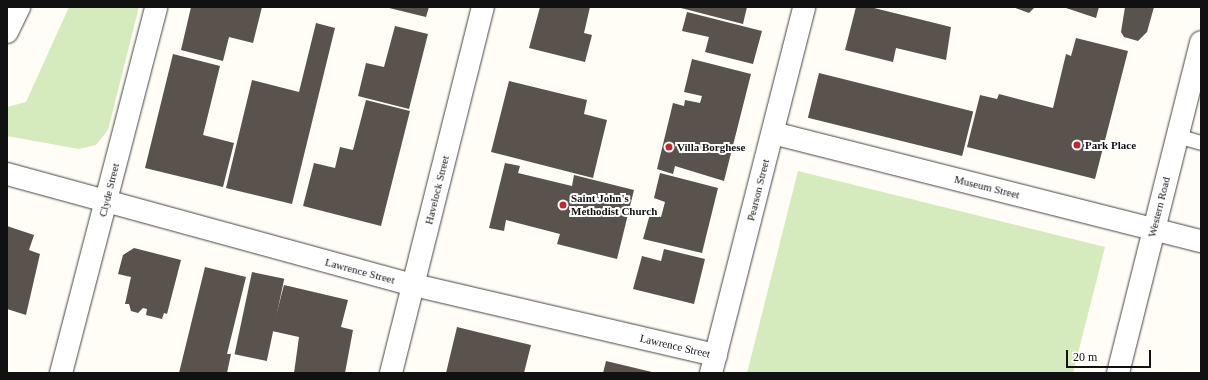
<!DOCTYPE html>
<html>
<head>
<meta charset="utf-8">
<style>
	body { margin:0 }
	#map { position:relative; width:1208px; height:380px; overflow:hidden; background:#fffdf5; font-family:Georgia,serif }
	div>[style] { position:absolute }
	.green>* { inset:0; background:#d5ebbd }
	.building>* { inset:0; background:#5a524d; transform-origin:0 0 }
	.roads { filter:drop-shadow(0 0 1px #444) drop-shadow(0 0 1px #444) }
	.service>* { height:14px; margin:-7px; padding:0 7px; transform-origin:7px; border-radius:7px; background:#fff }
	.minor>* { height:22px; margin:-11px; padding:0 11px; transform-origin:11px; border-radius:11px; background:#fff }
	.tertiary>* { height:22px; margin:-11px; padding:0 11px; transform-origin:11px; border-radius:11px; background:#fff }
	.dots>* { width:11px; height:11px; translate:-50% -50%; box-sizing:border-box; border:2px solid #fff; border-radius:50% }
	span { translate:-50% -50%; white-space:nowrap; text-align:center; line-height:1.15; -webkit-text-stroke:4px #fff; paint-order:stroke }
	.poi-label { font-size:11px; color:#111; font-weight:700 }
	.left { translate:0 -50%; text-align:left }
	.street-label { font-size:11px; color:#111 }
	.frame { position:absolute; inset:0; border:8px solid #111; pointer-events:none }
	.scale { position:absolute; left:1066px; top:350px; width:85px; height:18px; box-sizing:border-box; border:2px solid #111; border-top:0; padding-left:5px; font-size:12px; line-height:14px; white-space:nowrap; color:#111; -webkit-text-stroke:3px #fff; paint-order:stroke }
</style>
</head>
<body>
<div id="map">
	<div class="green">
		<i style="clip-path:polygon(69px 7px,139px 7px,108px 130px,96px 145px,79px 149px,7px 136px,7px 107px,26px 102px)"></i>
		<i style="clip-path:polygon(798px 171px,1105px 247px,1073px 373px,747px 373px)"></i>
	</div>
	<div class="building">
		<i style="clip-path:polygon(191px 7px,262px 7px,253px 43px,229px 37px,223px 61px,181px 50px)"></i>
		<i style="clip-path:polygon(385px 7px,429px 7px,426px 17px)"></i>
		<i style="clip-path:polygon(540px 7px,590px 7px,584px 33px,592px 35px,585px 62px,529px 48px)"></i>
		<i style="clip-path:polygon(677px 7px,747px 7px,743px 24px)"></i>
		<i style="clip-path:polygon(856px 7px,870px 7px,951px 27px,946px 60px,896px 48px,893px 62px,845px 50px)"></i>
		<i style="clip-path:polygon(1013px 7px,1035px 7px,1029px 13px)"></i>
		<i style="clip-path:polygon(1063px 7px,1099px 7px,1096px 18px)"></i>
		<i style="clip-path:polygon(1125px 7px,1154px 7px,1147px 32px,1138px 41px,1124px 37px,1121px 32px)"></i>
		<i style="clip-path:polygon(687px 12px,762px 31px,753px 64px,705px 52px,709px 37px,682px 31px)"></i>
		<i style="clip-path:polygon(316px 23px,335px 28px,292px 204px,226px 188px,252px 80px,299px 92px)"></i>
		<i style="clip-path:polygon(395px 26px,428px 34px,409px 109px,358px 96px,366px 63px,384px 67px)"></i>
		<i style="clip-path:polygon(1076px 38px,1128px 51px,1095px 179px,967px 147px,980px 95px,997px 99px,999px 94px,1053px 108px,1066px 54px,1071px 56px)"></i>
		<i style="clip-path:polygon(173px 54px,220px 66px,203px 135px,234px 143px,223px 187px,145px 168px)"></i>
		<i style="clip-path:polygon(692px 59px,751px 74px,724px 181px,675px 166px,673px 174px,657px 169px,673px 103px,684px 106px,685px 100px,700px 103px,702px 96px,684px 92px)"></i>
		<i style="left:819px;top:73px;width:159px;height:46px;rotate:14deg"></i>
		<i style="clip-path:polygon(509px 81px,587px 100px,584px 114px,607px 120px,593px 178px,491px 152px)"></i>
		<i style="clip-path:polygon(366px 100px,410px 111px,381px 226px,303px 206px,314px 163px,335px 168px,340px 147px,353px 150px)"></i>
		<i style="clip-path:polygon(505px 163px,520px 166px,518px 173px,572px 186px,574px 175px,634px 190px,617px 259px,557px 244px,560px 234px,506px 220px,504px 231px,489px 228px)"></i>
		<i style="clip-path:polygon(660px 173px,718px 188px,702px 253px,643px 239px,650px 214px,661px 217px,665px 202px,654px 198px)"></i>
		<i style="clip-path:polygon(7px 226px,34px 235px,29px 250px,40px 254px,26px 315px,7px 309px)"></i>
		<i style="clip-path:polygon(134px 248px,181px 260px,167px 314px,164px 313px,162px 319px,146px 315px,147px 309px,143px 308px,138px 313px,131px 311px,129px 304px,125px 304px,131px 277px,118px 274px,123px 255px)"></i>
		<i style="clip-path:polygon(664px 249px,705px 259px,694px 304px,633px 289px,642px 256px,661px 261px)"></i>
		<i style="clip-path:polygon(205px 267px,246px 277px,227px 354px,231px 354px,227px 373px,179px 373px)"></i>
		<i style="left:252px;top:272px;width:33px;height:84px;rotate:12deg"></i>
		<i style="clip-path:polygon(284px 285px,348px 300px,341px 327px,353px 330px,345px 373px,294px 373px,299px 337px,272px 331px)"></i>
		<i style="clip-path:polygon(457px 327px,531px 345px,524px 373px,446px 373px)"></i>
		<i style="clip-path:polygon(606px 361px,652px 372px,652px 373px,603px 373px)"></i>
	</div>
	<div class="roads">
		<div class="service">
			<i style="left:1177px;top:136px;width:25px;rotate:16deg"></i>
		</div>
		<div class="minor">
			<i style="left:7px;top:32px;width:28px;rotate:-64deg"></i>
			<i style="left:773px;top:133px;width:441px;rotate:14.2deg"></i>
			<i style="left:7px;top:174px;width:422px;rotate:15.3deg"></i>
			<i style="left:414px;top:285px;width:310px;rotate:13.1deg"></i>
			<i style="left:61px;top:373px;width:378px;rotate:-75.4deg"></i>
			<i style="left:391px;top:373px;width:377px;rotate:-75.9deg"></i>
			<i style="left:711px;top:373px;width:378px;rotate:-75.7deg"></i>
		</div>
		<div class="tertiary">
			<i style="left:1118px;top:373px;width:341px;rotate:-75.9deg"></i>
		</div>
	</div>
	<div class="dots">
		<i style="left:1077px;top:145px;background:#c4262e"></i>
		<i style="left:669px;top:147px;background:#c4262e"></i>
		<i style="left:563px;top:205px;background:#c4262e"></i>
	</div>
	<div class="poi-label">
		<span class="left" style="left:1085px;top:145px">Park Place</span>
		<span class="left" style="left:677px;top:147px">Villa Borghese</span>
		<span class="left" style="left:571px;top:205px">Saint John's<br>Methodist Church</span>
	</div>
	<div class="street-label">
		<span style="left:987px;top:187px;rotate:14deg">Museum Street</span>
		<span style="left:109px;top:190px;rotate:-76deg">Clyde Street</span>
		<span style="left:437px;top:190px;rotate:-76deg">Havelock Street</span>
		<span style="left:758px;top:190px;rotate:-76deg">Pearson Street</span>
		<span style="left:1159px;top:207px;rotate:-76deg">Western Road</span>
		<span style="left:360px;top:271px;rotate:15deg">Lawrence Street</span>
		<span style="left:675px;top:346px;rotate:13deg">Lawrence Street</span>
	</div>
	<div class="frame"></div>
	<div class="scale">20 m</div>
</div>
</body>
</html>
